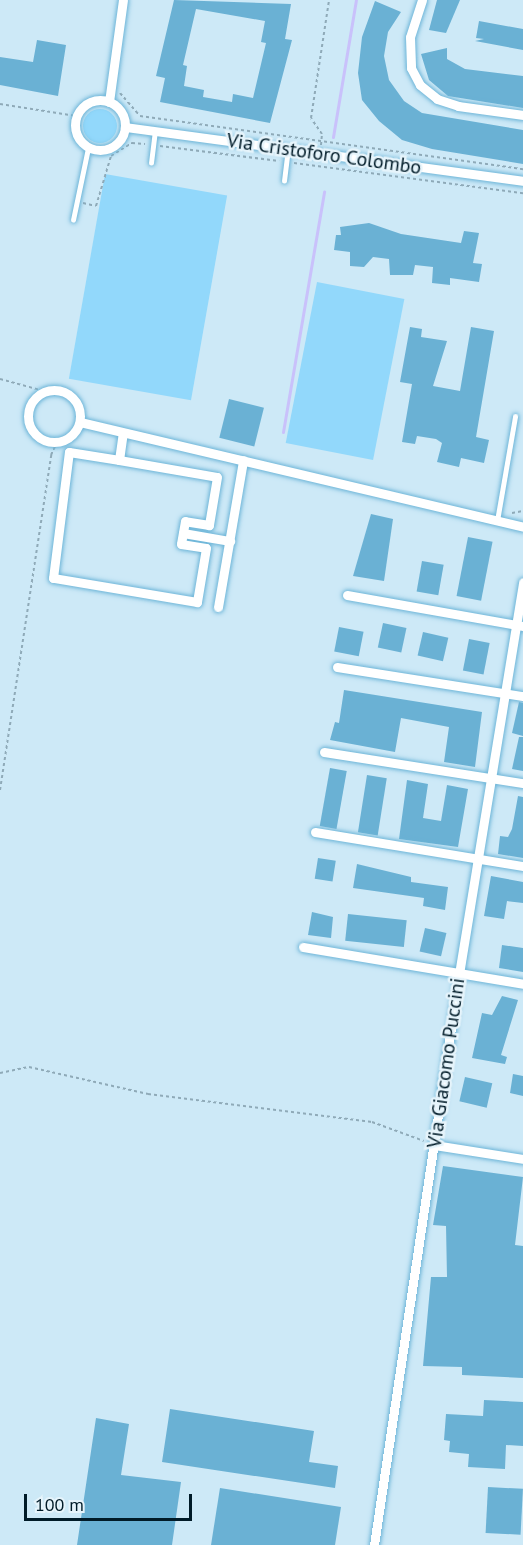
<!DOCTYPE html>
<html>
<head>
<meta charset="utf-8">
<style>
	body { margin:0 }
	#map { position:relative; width:523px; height:1545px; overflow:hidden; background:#cde9f7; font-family:"PT Sans",sans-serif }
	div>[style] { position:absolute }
	.green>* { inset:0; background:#92d8fb; transform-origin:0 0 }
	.round { border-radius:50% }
	.stream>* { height:3px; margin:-1.5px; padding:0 1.5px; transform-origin:1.5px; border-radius:1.5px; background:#c9c1fb }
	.building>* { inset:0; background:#6ab1d4; transform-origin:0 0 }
	.path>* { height:2px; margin-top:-1px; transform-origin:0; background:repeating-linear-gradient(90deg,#8faab8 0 3px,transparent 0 6px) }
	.roads { filter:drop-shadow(0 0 2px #6db5d8) drop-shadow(0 0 2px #6db5d8) }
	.service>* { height:4.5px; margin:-2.25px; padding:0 2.25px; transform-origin:2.25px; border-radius:2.25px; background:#fff }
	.minor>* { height:9px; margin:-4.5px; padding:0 4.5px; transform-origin:4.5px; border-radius:4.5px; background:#fff }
	.minor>.ring { margin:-4.5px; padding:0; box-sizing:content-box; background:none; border:9px solid #fff; border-radius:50% }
	span { translate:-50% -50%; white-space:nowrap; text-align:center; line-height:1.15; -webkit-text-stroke:5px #e6f4fb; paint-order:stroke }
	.street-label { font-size:20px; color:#001b28 }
	.scale { position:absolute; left:24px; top:1494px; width:168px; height:27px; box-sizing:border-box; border:3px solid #001b28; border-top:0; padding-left:8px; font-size:18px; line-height:21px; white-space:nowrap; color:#001b28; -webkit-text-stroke:4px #e6f4fb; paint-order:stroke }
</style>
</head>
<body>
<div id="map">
	<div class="green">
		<i class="round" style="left:83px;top:109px;width:34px;height:34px"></i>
		<i style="left:105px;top:174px;width:124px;height:208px;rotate:10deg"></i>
		<i style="left:317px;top:282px;width:89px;height:164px;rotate:11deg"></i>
	</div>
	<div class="stream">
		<i style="left:333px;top:137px;width:139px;rotate:-80.5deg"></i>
		<i style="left:283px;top:432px;width:244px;rotate:-80.3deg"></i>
	</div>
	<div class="building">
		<i style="clip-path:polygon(evenodd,174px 0,291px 4px,285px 39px,292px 40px,270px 123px,160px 102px,165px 78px,156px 76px,174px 0,196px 9px,265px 21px,261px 42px,266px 43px,253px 98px,233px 94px,232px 102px,203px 97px,204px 90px,184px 86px,187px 66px,183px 65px,196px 9px)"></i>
		<i style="clip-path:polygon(437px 0,460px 0,446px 33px,429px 30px)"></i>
		<i style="clip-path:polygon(375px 1px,401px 12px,388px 32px,384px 56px,389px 80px,404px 101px,422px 113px,523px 130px,523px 164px,432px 149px,402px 140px,379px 121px,362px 100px,358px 73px,362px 37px)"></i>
		<i style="clip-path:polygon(479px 21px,523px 29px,523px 50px,475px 41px,484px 39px,476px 38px)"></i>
		<i style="clip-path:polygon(37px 40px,66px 45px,58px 96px,0 85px,0 57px,33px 62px)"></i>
		<i style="clip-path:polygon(447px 48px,447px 59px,465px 69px,523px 76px,523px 108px,448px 96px,429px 80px,421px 54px)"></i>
		<i style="clip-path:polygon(369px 223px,401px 234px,461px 243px,464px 231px,479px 233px,473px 263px,482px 264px,479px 282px,450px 278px,450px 285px,432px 283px,433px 267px,415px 265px,413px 275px,390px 275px,389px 259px,373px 257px,364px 267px,350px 266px,350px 252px,334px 250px,336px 235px,341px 235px,340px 227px)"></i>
		<i style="clip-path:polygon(410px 327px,422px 329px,421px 337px,447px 341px,433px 386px,460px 391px,471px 327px,494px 331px,476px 437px,489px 440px,484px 463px,461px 458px,459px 467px,437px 462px,442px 443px,436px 439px,417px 436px,415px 444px,402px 442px,412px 384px,400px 382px)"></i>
		<i style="left:229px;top:399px;width:36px;height:40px;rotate:14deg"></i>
		<i style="clip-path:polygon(371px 514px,393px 519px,384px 581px,353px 576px)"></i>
		<i style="left:468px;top:537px;width:25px;height:60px;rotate:11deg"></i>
		<i style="left:422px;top:561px;width:22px;height:31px;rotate:10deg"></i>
		<i style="left:383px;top:623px;width:24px;height:25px;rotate:12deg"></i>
		<i style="left:339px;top:627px;width:25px;height:25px;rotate:11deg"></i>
		<i style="left:423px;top:632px;width:26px;height:24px;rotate:13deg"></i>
		<i style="left:469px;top:639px;width:21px;height:32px;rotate:11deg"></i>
		<i style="clip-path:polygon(344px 690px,482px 712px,475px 767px,444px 762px,449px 727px,401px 718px,395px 752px,330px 740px,335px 722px,339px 723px)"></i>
		<i style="clip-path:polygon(519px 702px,523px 703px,523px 736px,512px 733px)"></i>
		<i style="clip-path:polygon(519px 737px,523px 737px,523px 771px,512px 769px)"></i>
		<i style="left:330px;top:768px;width:17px;height:59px;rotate:10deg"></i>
		<i style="left:367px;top:775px;width:20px;height:58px;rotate:9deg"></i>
		<i style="clip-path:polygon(407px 780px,428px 784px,423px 818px,441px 821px,447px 785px,468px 789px,458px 847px,399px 839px)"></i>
		<i style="clip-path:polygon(518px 796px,523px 797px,523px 858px,498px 854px,500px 836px,508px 837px,512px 829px)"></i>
		<i style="left:318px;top:858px;width:18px;height:21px;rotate:9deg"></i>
		<i style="clip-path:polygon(357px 864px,411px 877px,411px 882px,448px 887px,445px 910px,423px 906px,424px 898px,353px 888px)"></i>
		<i style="clip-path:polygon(491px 876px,523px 882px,523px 903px,507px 901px,504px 919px,484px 916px)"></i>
		<i style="clip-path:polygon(312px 912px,333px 917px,331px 938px,308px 935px)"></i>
		<i style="left:348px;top:914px;width:59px;height:27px;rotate:6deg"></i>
		<i style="left:425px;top:928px;width:22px;height:24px;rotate:13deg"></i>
		<i style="clip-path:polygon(502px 945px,523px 948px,523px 972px,499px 968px)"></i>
		<i style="clip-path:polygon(502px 996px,518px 1000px,501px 1055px,507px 1057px,505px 1064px,472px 1058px,482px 1013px,492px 1015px)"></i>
		<i style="clip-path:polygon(513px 1074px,523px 1076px,523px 1096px,510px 1093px)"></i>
		<i style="left:465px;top:1077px;width:28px;height:25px;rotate:13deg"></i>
		<i style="clip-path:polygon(443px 1166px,523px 1177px,515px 1245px,523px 1246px,523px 1378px,462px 1375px,462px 1367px,423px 1366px,431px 1277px,447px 1277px,446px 1226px,433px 1225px)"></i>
		<i style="clip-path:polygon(484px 1400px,523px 1402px,523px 1446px,506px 1445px,505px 1469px,468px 1467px,469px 1454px,449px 1452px,450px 1441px,444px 1440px,446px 1414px,483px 1416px)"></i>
		<i style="clip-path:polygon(170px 1409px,314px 1431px,309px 1462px,338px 1466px,335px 1488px,162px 1462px)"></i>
		<i style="clip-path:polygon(96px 1418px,129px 1424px,121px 1475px,181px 1482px,172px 1545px,77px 1545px)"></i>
		<i style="left:488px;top:1487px;width:35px;height:46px;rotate:3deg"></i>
		<i style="clip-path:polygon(220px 1488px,341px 1507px,335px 1545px,211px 1545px)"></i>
	</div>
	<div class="path">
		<i style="left:120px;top:93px;width:30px;rotate:49deg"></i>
		<i style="left:140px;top:116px;width:387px;rotate:7.9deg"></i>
		<i style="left:0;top:104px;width:77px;rotate:9deg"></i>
		<i style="left:321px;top:145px;width:11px;rotate:-85deg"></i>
		<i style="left:322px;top:134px;width:19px;rotate:-125deg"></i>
		<i style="left:311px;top:118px;width:119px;rotate:-81.3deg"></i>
		<i style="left:160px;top:146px;width:120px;rotate:7.2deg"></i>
		<i style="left:294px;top:163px;width:231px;rotate:7.5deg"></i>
		<i style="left:83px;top:203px;width:13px;rotate:13deg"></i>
		<i style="left:96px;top:206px;width:52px;rotate:-73.3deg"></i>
		<i style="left:111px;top:156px;width:25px;rotate:-32deg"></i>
		<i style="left:132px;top:143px;width:13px;rotate:4deg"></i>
		<i style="left:0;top:379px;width:46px;rotate:15.3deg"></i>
		<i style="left:512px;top:513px;width:11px;rotate:-10deg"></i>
		<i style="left:0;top:790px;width:339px;rotate:-81.3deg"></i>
		<i style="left:51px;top:455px;width:14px;rotate:-65deg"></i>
		<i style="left:0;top:1073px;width:30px;rotate:-12deg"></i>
		<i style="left:29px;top:1067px;width:122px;rotate:12.8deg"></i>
		<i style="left:148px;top:1094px;width:226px;rotate:7.1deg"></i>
		<i style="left:372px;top:1122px;width:55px;rotate:20.1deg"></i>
	</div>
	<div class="roads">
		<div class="service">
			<i style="left:151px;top:163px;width:31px;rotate:-83deg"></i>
			<i style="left:284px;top:181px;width:31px;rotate:-83deg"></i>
			<i style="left:73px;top:220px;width:74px;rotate:-78.2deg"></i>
			<i style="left:497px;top:521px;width:106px;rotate:-80.2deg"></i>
		</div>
		<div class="minor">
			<i style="left:422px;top:0;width:39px;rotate:108deg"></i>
			<i style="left:410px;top:37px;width:31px;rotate:88deg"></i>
			<i style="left:411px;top:68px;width:19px;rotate:62deg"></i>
			<i style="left:420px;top:85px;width:22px;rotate:39deg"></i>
			<i style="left:437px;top:99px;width:22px;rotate:18deg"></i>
			<i style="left:458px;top:106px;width:66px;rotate:7.9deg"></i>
			<i class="ring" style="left:75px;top:100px;width:41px;height:41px"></i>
			<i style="left:109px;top:102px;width:103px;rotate:-82.2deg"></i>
			<i style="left:125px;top:127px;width:402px;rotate:7.7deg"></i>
			<i class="ring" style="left:28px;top:390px;width:43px;height:43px"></i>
			<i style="left:80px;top:422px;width:455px;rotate:13.3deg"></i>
			<i style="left:119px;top:460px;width:99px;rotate:9.8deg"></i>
			<i style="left:217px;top:477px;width:49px;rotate:99.5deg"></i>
			<i style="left:209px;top:525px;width:24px;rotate:-171deg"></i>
			<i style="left:185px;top:521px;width:23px;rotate:100deg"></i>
			<i style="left:181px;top:544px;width:25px;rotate:9deg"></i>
			<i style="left:206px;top:548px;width:55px;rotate:99.5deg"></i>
			<i style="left:197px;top:602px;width:146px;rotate:-170.5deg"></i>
			<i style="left:53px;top:578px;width:127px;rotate:-82.8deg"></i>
			<i style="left:69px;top:452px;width:51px;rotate:9.1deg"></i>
			<i style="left:119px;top:460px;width:27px;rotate:-82deg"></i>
			<i style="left:183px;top:533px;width:48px;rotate:9.7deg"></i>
			<i style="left:347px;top:595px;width:179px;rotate:10deg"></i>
			<i style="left:218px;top:607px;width:149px;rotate:-80.3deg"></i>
			<i style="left:337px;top:667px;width:188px;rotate:8.9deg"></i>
			<i style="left:324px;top:752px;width:201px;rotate:8.9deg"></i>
			<i style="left:315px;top:832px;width:211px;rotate:9.3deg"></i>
			<i style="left:303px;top:947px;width:223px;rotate:9.5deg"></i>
			<i style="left:434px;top:1145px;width:90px;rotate:8.9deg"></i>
			<i style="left:374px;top:1545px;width:577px;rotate:-81.53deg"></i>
			<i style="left:459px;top:974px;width:397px;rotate:-80.7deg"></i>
		</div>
	</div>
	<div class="street-label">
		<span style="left:324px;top:154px;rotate:8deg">Via Cristoforo Colombo</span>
		<span style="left:446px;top:1063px;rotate:-82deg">Via Giacomo Puccini</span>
	</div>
	<div class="scale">100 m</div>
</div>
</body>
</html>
